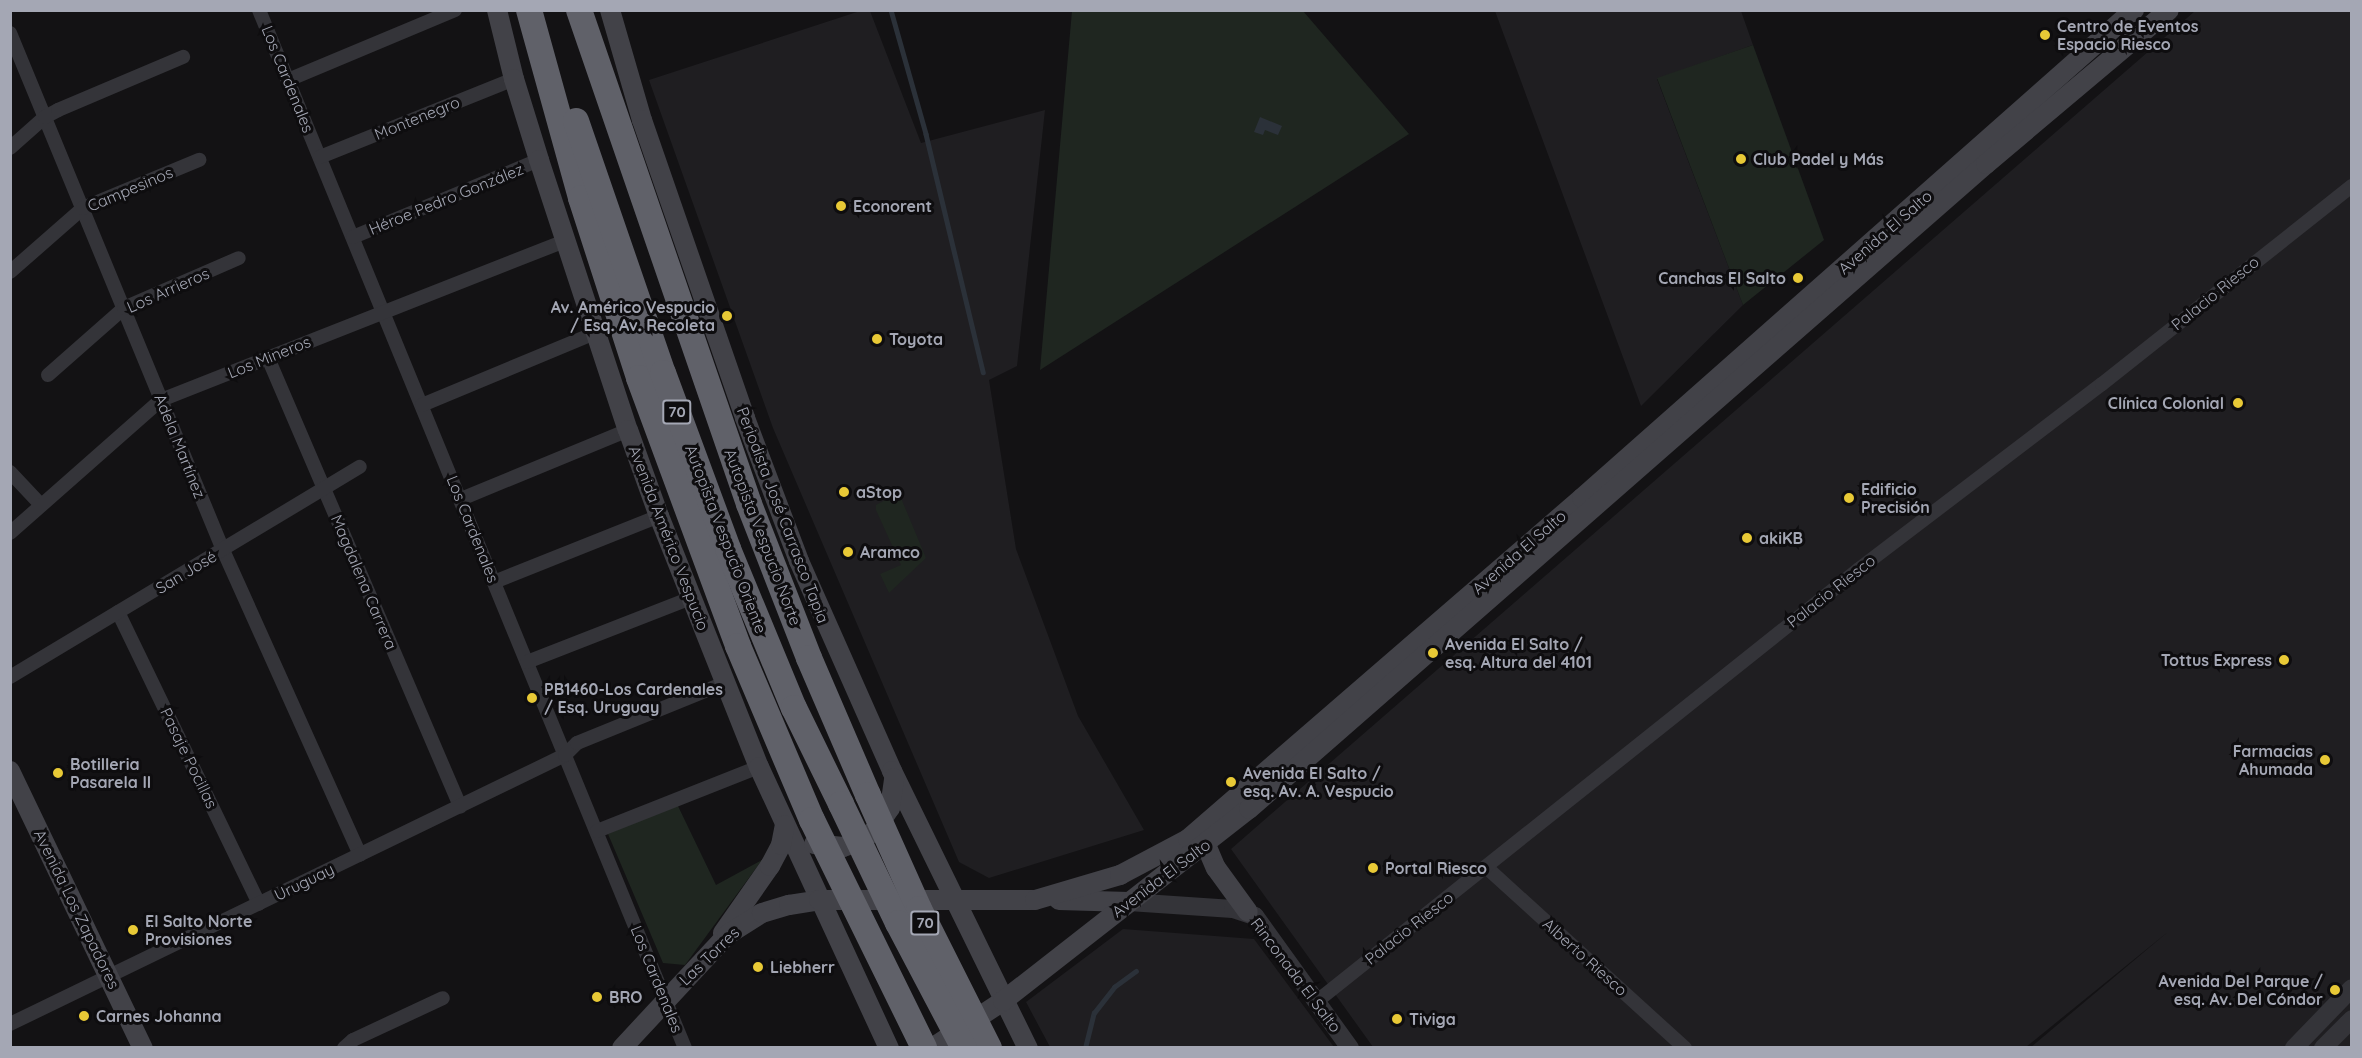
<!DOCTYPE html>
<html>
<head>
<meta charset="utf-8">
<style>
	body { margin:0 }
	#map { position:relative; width:2362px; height:1058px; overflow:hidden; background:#131214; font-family:Quicksand,sans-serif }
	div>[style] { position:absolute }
	.built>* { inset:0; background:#1f1e21 }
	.green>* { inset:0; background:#1f2620 }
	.water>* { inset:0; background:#2b3139 }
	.stream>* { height:4.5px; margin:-2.25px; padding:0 2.25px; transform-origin:2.25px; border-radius:2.25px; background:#2b3139 }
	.minor>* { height:14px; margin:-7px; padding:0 7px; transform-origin:7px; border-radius:7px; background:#343439 }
	.tertiary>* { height:18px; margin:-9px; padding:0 9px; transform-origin:9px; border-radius:9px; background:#343439 }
	.secondary>* { height:20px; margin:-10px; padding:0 10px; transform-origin:10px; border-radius:10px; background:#424248 }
	.motorway>* { height:26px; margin:-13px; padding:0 13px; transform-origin:13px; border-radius:13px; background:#606169 }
	.motorway-bridge>* { height:26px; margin:-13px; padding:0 13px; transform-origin:13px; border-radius:13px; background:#606169 }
	.dots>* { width:16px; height:16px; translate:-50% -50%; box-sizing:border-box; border:3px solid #0e0d0f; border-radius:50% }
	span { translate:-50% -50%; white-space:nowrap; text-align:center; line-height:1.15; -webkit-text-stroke:6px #0e0d0f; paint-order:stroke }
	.shield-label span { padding:2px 4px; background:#0e0d0f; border:2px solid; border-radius:4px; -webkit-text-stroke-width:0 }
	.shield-label { font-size:15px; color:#a4a7b4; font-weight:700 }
	.poi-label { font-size:16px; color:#a4a7b4; font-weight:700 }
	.left { translate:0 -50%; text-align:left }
	.right { translate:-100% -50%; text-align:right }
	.street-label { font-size:16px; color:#a4a7b4 }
	.frame { position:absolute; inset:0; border:12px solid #a4a7b4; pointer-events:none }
</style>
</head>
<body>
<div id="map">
	<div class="built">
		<i style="clip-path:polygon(860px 11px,870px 11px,921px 143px,1045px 110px,1017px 366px,989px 380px,1016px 549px,1078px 716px,1144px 830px,989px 878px,959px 862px,773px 428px,649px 80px)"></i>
		<i style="clip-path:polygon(1495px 11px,1741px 11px,1753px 45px,1657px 79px,1743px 305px,1641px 406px)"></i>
		<i style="clip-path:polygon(2195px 11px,2351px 11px,2351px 1047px,2031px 1047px,2169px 931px,2026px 1047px,1373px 1047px,1231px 849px)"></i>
		<i style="clip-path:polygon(1123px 929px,1254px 939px,1334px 1047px,1050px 1047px,1026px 1002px)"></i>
	</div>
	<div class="green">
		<i style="clip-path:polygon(1072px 11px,1303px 11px,1409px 134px,1040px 370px)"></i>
		<i style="clip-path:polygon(1753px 45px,1824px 240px,1743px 305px,1657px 78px)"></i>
		<i style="clip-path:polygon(896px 494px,901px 498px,926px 558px,889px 593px,880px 574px,901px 565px,876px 510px,876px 505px)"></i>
		<i style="clip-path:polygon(677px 804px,716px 885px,762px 860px,685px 965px,663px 963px,608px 834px)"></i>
	</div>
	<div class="water">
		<i style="clip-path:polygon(1260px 117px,1282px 126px,1278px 135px,1265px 130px,1263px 135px,1254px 132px)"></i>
	</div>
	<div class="stream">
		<i style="left:891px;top:10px;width:129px;rotate:74.2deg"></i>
		<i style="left:926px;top:134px;width:245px;rotate:76.5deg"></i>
		<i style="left:1085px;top:1048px;width:36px;rotate:-76deg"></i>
		<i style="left:1094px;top:1013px;width:33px;rotate:-52deg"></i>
		<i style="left:1114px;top:987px;width:27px;rotate:-36deg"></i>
	</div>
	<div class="minor">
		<i style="left:259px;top:10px;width:1122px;rotate:67.69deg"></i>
		<i style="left:10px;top:33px;width:559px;rotate:67.61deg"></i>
		<i style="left:223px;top:550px;width:334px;rotate:65.8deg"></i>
		<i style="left:288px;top:80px;width:181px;rotate:-22.7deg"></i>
		<i style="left:10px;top:148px;width:47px;rotate:-41.5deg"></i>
		<i style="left:45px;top:117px;width:15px;rotate:-28deg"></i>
		<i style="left:58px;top:110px;width:136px;rotate:-23deg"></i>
		<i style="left:320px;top:157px;width:209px;rotate:-21.9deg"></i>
		<i style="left:353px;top:237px;width:201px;rotate:-22.5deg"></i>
		<i style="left:10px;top:272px;width:97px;rotate:-41.2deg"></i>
		<i style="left:83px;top:208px;width:126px;rotate:-22.5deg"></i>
		<i style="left:268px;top:358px;width:488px;rotate:66.8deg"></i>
		<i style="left:48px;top:375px;width:101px;rotate:-41.4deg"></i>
		<i style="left:124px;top:308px;width:125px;rotate:-23.5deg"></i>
		<i style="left:422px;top:405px;width:187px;rotate:-22.6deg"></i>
		<i style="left:10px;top:472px;width:45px;rotate:46.8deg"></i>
		<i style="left:461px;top:499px;width:181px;rotate:-22.4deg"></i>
		<i style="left:10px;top:533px;width:201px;rotate:-41.4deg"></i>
		<i style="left:161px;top:400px;width:434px;rotate:-21.5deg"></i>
		<i style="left:494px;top:582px;width:178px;rotate:-21.8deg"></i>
		<i style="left:118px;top:612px;width:324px;rotate:64.2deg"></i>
		<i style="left:527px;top:662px;width:176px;rotate:-21.3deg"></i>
		<i style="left:10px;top:677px;width:408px;rotate:-31deg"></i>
		<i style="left:597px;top:831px;width:174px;rotate:-21.6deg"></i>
		<i style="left:1486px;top:867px;width:269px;rotate:42.3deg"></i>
		<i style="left:1316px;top:1002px;width:695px;rotate:-38.57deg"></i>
		<i style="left:1859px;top:569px;width:305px;rotate:-37.3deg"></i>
		<i style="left:2102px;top:384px;width:319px;rotate:-38.4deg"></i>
		<i style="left:10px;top:1024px;width:617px;rotate:-25.86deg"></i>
		<i style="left:565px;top:755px;width:17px;rotate:-45deg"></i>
		<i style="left:577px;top:743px;width:160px;rotate:-22.1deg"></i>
		<i style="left:344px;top:1048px;width:12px;rotate:-42deg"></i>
		<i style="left:353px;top:1040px;width:99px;rotate:-25deg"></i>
	</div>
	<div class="tertiary">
		<i style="left:1129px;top:902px;width:104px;rotate:3.9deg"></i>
		<i style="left:1233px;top:909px;width:23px;rotate:18deg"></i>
		<i style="left:1255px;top:916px;width:163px;rotate:54.3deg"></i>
		<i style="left:2294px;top:1048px;width:83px;rotate:-46deg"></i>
		<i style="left:2323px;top:1048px;width:41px;rotate:-45deg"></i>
	</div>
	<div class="secondary">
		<i style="left:497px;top:10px;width:71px;rotate:76.2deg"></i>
		<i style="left:514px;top:79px;width:85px;rotate:72.8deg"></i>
		<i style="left:539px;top:160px;width:284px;rotate:71.8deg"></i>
		<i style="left:628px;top:430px;width:91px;rotate:70.2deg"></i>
		<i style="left:659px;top:516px;width:270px;rotate:68.3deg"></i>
		<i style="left:759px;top:767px;width:310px;rotate:65.2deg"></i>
		<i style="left:610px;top:10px;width:115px;rotate:73.8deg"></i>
		<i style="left:642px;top:120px;width:315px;rotate:70.9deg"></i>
		<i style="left:745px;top:418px;width:153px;rotate:69.3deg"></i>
		<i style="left:799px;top:561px;width:230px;rotate:66.1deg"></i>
		<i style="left:892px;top:771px;width:309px;rotate:63.9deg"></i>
		<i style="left:10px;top:771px;width:307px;rotate:64.4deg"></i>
		<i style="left:814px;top:844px;width:29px;rotate:6deg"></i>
		<i style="left:843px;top:847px;width:18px;rotate:-19deg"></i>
		<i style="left:860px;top:841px;width:19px;rotate:-36deg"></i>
		<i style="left:875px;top:830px;width:27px;rotate:-56deg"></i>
		<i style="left:890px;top:808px;width:30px;rotate:-82deg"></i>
		<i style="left:1206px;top:845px;width:25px;rotate:67deg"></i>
		<i style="left:1216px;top:868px;width:54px;rotate:54deg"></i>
		<i style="left:1059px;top:900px;width:70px;rotate:1.6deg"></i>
		<i style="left:723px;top:933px;width:82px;rotate:-55deg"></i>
		<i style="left:770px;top:866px;width:24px;rotate:-62deg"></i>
		<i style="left:781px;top:845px;width:20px;rotate:-79deg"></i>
		<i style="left:622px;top:1048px;width:154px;rotate:-47.1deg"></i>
		<i style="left:727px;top:935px;width:41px;rotate:-32.2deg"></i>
		<i style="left:762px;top:913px;width:28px;rotate:-17deg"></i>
		<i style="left:789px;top:905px;width:30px;rotate:-9deg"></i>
		<i style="left:819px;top:900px;width:216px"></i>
		<i style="left:1035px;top:900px;width:89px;rotate:-16.4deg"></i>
		<i style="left:1120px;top:875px;width:77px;rotate:-27.9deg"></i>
		<i style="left:1188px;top:839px;width:521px;rotate:-40.88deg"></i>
		<i style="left:1582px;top:498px;width:737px;rotate:-41.48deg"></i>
		<i style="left:932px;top:1048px;width:85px;rotate:-33.5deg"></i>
		<i style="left:1003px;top:1001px;width:312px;rotate:-38deg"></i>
		<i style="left:1249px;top:809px;width:979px;rotate:-41.19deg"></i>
		<i style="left:1986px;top:164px;width:239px;rotate:-40.1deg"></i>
	</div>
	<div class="motorway">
		<i style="left:529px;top:10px;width:195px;rotate:74.5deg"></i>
		<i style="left:581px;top:198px;width:189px;rotate:72.1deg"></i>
		<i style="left:639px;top:378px;width:286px;rotate:69.7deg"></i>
		<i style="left:738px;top:646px;width:189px;rotate:67deg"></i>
		<i style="left:579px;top:10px;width:522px;rotate:71.01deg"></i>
		<i style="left:749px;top:504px;width:165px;rotate:68.7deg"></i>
		<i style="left:809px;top:658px;width:149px;rotate:66.7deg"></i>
		<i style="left:576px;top:121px;width:267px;rotate:71deg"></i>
		<i style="left:663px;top:373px;width:188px;rotate:69.7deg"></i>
		<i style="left:728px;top:549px;width:172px;rotate:67.5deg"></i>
		<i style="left:794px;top:708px;width:107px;rotate:63.9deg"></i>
	</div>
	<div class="motorway-bridge">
		<i style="left:868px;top:795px;width:125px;rotate:65.9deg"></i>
		<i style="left:919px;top:909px;width:156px;rotate:63.3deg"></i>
		<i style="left:841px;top:804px;width:132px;rotate:64.4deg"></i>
		<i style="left:898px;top:923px;width:141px;rotate:62.2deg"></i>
		<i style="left:812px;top:820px;width:254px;rotate:63.8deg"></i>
	</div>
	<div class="dots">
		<i style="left:2045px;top:35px;background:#e8c936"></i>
		<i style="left:1741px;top:159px;background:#e8c936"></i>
		<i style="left:841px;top:206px;background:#e8c936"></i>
		<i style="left:1798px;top:278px;background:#e8c936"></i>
		<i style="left:727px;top:316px;background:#e8c936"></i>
		<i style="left:877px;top:339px;background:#e8c936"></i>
		<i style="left:2238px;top:403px;background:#e8c936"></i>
		<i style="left:844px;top:492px;background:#e8c936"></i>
		<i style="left:1849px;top:498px;background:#e8c936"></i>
		<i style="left:1747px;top:538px;background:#e8c936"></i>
		<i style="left:848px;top:552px;background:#e8c936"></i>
		<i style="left:1433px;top:653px;background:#e8c936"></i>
		<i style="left:2284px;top:660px;background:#e8c936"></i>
		<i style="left:532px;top:698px;background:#e8c936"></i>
		<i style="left:2325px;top:760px;background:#e8c936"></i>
		<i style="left:58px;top:773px;background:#e8c936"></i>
		<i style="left:1231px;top:782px;background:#e8c936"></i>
		<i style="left:1373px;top:868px;background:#e8c936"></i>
		<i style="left:133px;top:930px;background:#e8c936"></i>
		<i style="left:758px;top:967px;background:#e8c936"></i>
		<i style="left:2335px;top:990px;background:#e8c936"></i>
		<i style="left:597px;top:997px;background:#e8c936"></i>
		<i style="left:84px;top:1016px;background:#e8c936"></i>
		<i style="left:1397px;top:1019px;background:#e8c936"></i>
	</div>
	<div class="shield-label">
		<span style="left:677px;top:412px">70</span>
		<span style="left:925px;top:923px">70</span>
	</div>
	<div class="poi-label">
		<span class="left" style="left:2057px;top:35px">Centro de Eventos<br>Espacio Riesco</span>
		<span class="left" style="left:1753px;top:159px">Club Padel y Más</span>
		<span class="left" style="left:853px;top:206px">Econorent</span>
		<span class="right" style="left:1786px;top:278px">Canchas El Salto</span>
		<span class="right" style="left:715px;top:316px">Av. Américo Vespucio<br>/ Esq. Av. Recoleta</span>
		<span class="left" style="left:889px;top:339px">Toyota</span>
		<span class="right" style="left:2224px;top:403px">Clínica Colonial</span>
		<span class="left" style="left:1861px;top:498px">Edificio<br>Precisión</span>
		<span class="left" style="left:856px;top:492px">aStop</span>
		<span class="left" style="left:1759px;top:538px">akiKB</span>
		<span class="left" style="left:860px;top:552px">Aramco</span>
		<span class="left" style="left:1445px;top:653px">Avenida El Salto /<br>esq. Altura del 4101</span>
		<span class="right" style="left:2272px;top:660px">Tottus Express</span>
		<span class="left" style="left:544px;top:698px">PB1460-Los Cardenales<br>/ Esq. Uruguay</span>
		<span class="right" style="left:2313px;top:760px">Farmacias<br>Ahumada</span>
		<span class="left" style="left:70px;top:773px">Botilleria<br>Pasarela II</span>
		<span class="left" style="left:1243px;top:782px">Avenida El Salto /<br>esq. Av. A. Vespucio</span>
		<span class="left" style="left:1385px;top:868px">Portal Riesco</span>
		<span class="left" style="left:145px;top:930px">El Salto Norte<br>Provisiones</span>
		<span class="left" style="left:770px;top:967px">Liebherr</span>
		<span class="right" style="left:2323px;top:990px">Avenida Del Parque /<br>esq. Av. Del Cóndor</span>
		<span class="left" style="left:609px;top:997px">BRO</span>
		<span class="left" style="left:96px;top:1016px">Carnes Johanna</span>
		<span class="left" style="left:1409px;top:1019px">Tiviga</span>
	</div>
	<div class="street-label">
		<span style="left:288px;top:79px;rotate:68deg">Los Cardenales</span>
		<span style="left:417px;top:118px;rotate:-22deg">Montenegro</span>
		<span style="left:130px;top:189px;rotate:-23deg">Campesinos</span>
		<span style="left:446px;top:199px;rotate:-22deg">Héroe Pedro González</span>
		<span style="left:1885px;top:232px;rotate:-41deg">Avenida El Salto</span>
		<span style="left:168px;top:290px;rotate:-24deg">Los Arrieros</span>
		<span style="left:2215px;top:293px;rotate:-39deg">Palacio Riesco</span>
		<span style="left:269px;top:357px;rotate:-22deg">Los Mineros</span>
		<span style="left:180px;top:446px;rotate:68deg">Adela Martínez</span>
		<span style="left:783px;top:515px;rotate:69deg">Periodista José Carrasco Tapia</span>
		<span style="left:473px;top:529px;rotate:68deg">Los Cardenales</span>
		<span style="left:763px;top:537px;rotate:69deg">Autopista Vespucio Norte</span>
		<span style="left:669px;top:538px;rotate:69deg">Avenida Américo Vespucio</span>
		<span style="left:726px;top:539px;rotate:69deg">Autopista Vespucio Oriente</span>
		<span style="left:1519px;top:552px;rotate:-41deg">Avenida El Salto</span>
		<span style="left:186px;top:572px;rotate:-31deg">San José</span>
		<span style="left:364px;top:582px;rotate:67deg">Magdalena Carrera</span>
		<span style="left:1831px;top:591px;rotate:-38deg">Palacio Riesco</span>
		<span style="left:189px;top:758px;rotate:64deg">Pasaje Pocillas</span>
		<span style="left:1161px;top:878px;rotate:-37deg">Avenida El Salto</span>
		<span style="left:304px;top:882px;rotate:-26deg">Uruguay</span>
		<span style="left:77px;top:909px;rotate:64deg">Avenida Los Zapadores</span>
		<span style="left:1409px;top:928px;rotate:-38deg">Palacio Riesco</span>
		<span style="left:709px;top:956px;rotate:-44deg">Las Torres</span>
		<span style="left:1585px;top:957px;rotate:42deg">Alberto Riesco</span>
		<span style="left:1296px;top:975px;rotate:53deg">Rinconada El Salto</span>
		<span style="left:657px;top:979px;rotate:68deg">Los Cardenales</span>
	</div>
	<div class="frame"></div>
</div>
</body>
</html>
